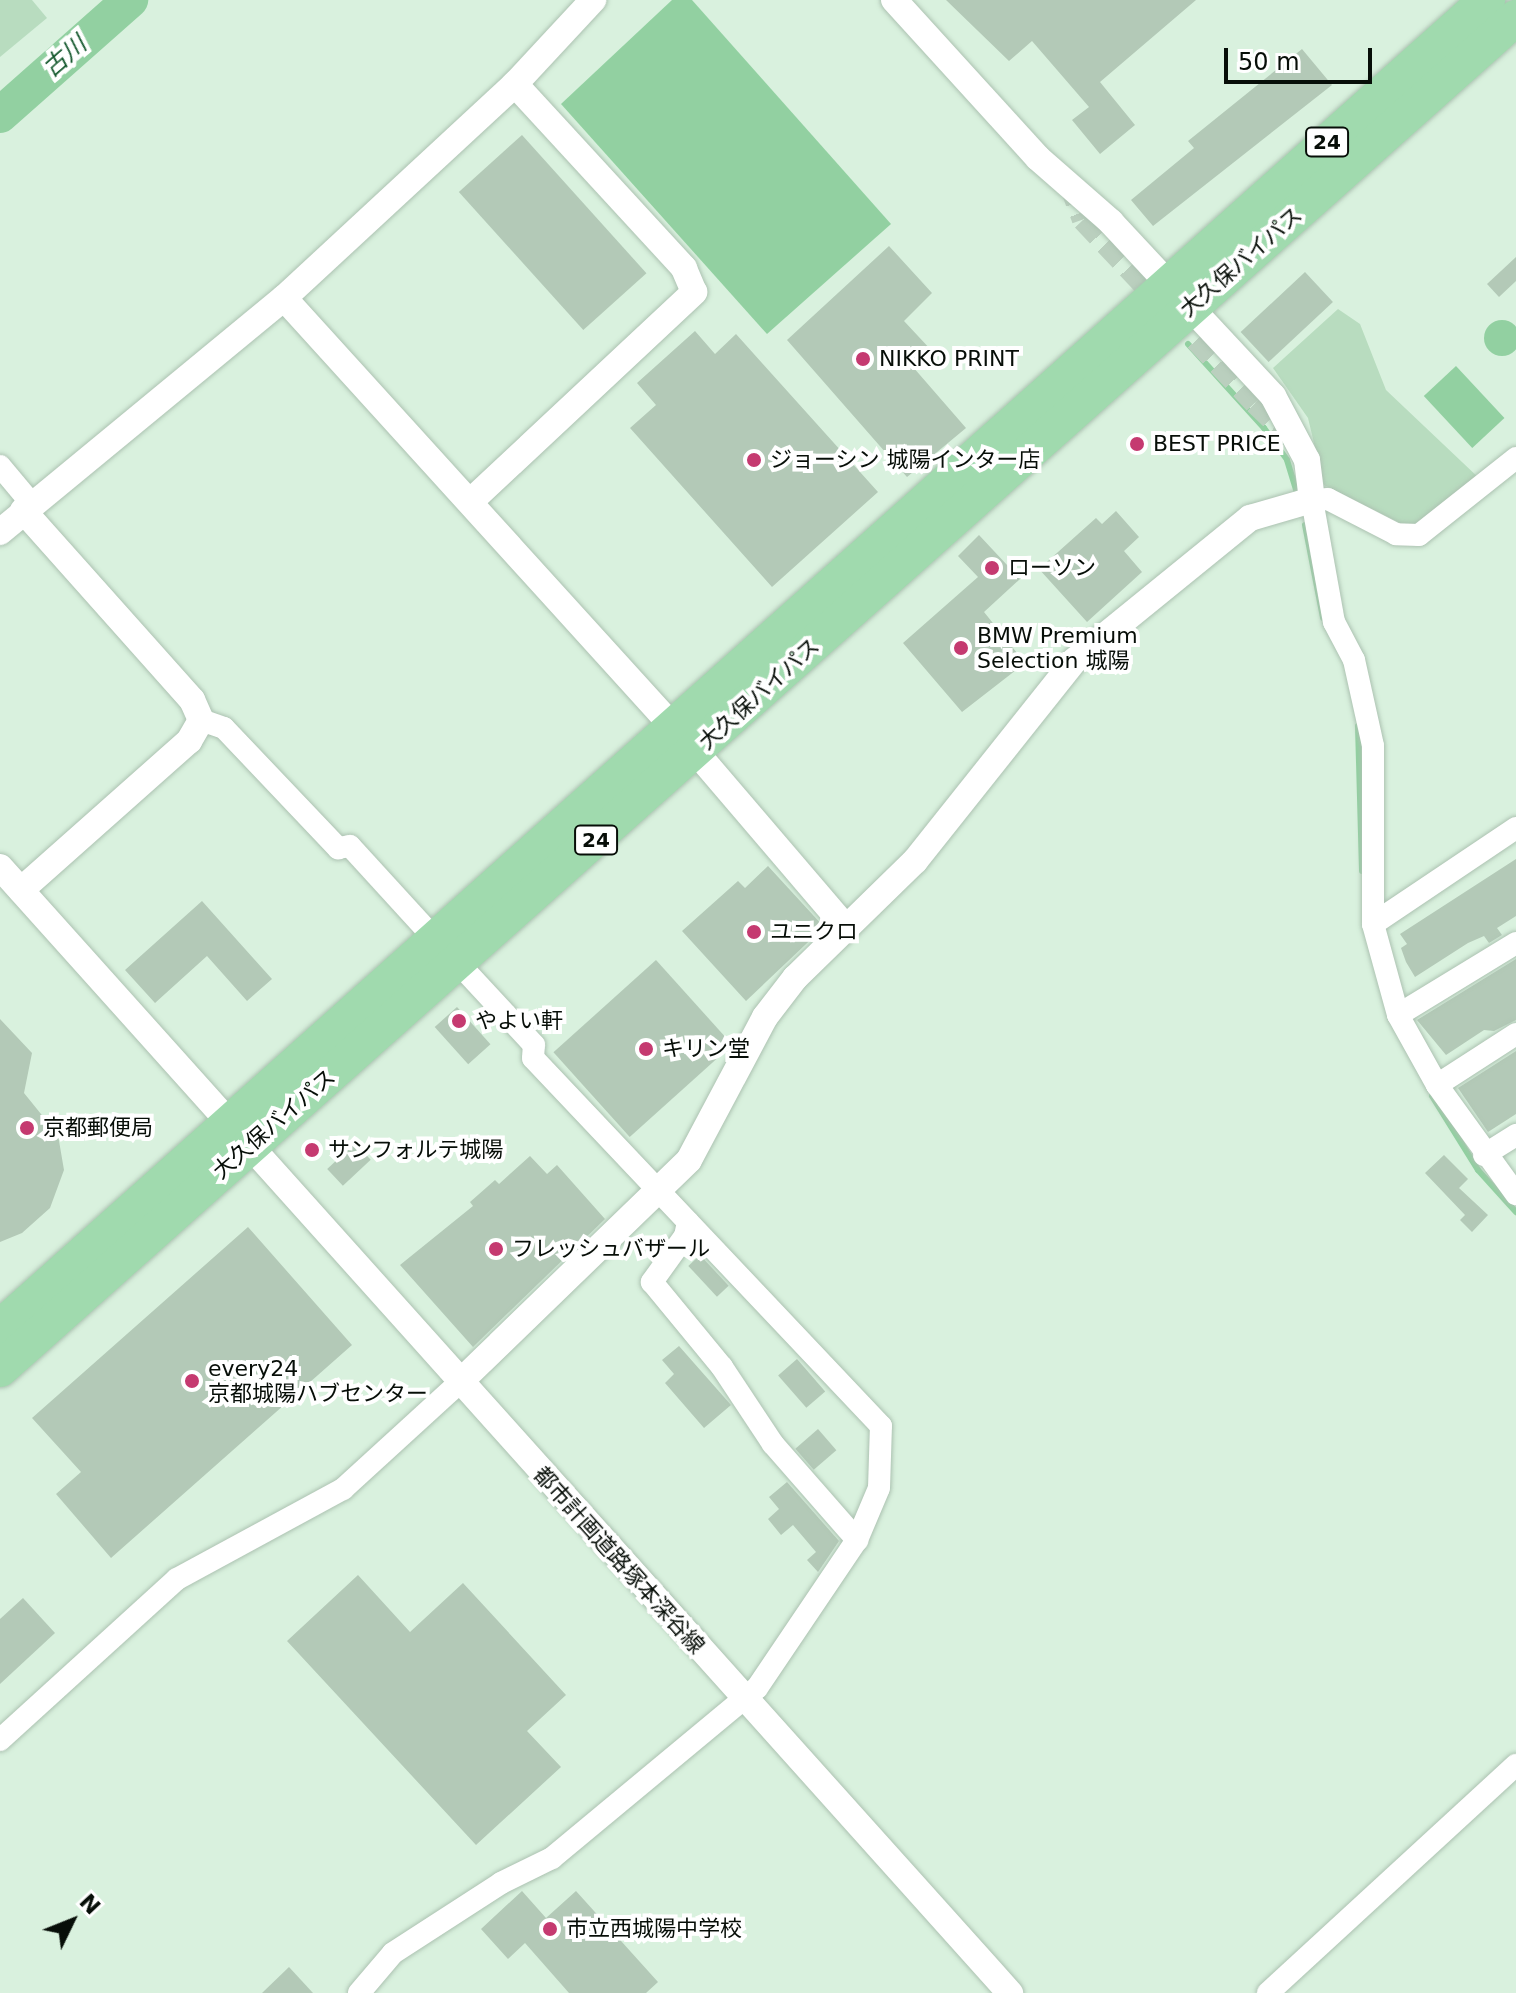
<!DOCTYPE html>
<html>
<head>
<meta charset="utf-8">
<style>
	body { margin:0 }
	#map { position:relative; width:1516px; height:1993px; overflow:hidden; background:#d9f1de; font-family:"DejaVu Sans","Noto Sans JP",sans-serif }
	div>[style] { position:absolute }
	.green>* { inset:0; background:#b8dcbf }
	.water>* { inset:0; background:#92d0a1; transform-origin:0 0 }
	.round { border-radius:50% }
	.stream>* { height:6px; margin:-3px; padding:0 3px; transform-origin:3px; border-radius:3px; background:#92d0a1 }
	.river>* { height:36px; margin:-18px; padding:0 18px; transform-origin:18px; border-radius:18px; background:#92d0a1 }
	.building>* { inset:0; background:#b3c9b7; transform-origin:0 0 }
	.minor-tunnel>* { height:22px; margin-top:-11px; transform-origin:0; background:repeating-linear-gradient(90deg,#bacfbe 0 22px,transparent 0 33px) }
	.roads { filter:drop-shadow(0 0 2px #acc2b1) drop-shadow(0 0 2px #acc2b1) }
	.minor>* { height:22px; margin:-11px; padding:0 11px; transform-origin:11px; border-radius:11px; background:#fff }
	.tertiary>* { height:26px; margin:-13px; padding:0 13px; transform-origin:13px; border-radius:13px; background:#fff }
	.trunk>* { height:36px; margin:-18px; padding:0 18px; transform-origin:18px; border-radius:18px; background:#a0daae }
	.dots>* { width:22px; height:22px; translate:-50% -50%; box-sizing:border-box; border:4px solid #fff; border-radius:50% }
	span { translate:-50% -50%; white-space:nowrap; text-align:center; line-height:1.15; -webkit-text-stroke:8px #fff; paint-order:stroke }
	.shield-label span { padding:2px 6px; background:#fff; border:2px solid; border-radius:6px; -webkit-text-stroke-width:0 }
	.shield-label { font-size:20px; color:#070e08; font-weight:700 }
	.street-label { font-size:22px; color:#070e08 }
	.poi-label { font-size:22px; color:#070e08 }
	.left { translate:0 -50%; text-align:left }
	.water-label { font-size:24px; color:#14582d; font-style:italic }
	.north { position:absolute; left:32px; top:1881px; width:80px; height:80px; -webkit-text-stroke:6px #fff; paint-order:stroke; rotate:47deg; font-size:22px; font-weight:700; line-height:32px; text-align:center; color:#070e08 }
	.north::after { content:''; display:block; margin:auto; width:28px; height:36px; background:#070e08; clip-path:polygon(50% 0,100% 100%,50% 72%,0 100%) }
	.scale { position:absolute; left:1224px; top:48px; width:148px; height:36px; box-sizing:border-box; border:4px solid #070e08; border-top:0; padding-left:10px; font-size:24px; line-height:28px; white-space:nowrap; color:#070e08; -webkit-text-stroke:6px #fff; paint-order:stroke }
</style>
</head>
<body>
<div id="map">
	<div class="green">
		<i style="clip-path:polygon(0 0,32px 0,47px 18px,0 57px)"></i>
		<i style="clip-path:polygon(1338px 309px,1360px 324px,1386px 390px,1481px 480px,1412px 529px,1324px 485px,1308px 418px,1273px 368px)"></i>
	</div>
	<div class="water">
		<i style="clip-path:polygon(672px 0,692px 0,891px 224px,767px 334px,561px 104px)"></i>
		<i class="round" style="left:1484px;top:320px;width:36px;height:36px"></i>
		<i style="left:1456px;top:366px;width:71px;height:44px;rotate:47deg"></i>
	</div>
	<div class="stream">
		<i style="left:1188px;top:344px;width:113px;rotate:47.9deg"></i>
		<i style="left:1264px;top:428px;width:39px;rotate:54deg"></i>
		<i style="left:1287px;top:460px;width:34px;rotate:73deg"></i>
		<i style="left:1305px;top:525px;width:95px;rotate:79deg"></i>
		<i style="left:1358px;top:726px;width:145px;rotate:88.4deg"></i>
		<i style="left:1432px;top:1096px;width:87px;rotate:58.1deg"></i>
		<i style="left:1478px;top:1170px;width:57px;rotate:47.9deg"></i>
	</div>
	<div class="river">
		<i style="left:0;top:115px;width:174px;rotate:-41.5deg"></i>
	</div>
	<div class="building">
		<i style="clip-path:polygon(946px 0,1196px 0,1100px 82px,1135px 125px,1100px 154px,1072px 120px,1089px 107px,1032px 41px,1009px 61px)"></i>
		<i style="clip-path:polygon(1302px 49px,1332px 85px,1153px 226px,1131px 200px,1194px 148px,1188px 141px)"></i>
		<i style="left:522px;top:135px;width:186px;height:85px;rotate:48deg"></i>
		<i style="clip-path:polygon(889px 246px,932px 293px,904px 321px,932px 351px,913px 367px,966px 428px,907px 477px,787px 340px)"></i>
		<i style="clip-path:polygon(1516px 257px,1516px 281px,1499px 297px,1487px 284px)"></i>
		<i style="left:1305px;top:272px;width:41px;height:88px;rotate:47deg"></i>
		<i style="clip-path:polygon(695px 331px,715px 354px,736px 334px,878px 492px,772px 587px,630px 428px,656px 405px,637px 383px)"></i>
		<i style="clip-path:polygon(1116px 511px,1139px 537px,1124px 551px,1142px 572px,1087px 622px,1039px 569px,1096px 518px,1102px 524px)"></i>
		<i style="clip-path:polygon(979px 535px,1020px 579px,984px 612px,1025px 663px,962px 712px,903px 643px,978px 577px,958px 556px)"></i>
		<i style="clip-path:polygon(1516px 859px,1516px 916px,1497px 928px,1502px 935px,1489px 943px,1484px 936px,1468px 943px,1415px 977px,1406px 962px,1401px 948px,1407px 944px,1400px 934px)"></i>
		<i style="clip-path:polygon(768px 866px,824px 927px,746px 1001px,682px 931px,738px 881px,745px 888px)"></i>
		<i style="clip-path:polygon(202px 901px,272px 979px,247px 1001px,207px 956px,155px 1003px,125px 970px)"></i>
		<i style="clip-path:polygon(1516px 959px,1516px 1020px,1494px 1031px,1484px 1030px,1446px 1055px,1417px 1020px)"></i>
		<i style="left:656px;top:960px;width:114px;height:138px;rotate:48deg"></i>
		<i style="left:457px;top:1007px;width:50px;height:30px;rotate:48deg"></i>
		<i style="clip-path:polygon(0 1019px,32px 1053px,24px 1093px,58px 1135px,64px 1170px,50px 1208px,22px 1233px,0 1242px)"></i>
		<i style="clip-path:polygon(1516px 1051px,1516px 1114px,1488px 1132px,1458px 1088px)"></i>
		<i style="left:355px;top:1143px;width:23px;height:38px;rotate:47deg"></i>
		<i style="clip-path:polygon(1444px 1155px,1468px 1179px,1459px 1188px,1488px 1215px,1472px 1232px,1460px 1220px,1465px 1215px,1425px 1173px)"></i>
		<i style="clip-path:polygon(530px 1156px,547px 1174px,557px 1165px,605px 1219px,473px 1347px,400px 1265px,473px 1206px,470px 1202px,495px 1180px,499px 1184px)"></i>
		<i style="clip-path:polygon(248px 1227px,352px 1345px,111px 1558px,56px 1494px,81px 1472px,32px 1418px)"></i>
		<i style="left:700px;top:1255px;width:42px;height:16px;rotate:47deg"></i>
		<i style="clip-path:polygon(679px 1346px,731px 1405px,704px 1428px,665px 1383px,674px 1374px,662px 1360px)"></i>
		<i style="left:797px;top:1359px;width:43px;height:25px;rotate:49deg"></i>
		<i style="left:818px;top:1429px;width:28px;height:30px;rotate:49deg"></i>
		<i style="clip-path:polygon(787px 1482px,839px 1541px,818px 1572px,807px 1560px,816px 1552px,793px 1525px,781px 1535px,768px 1519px,779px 1509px,769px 1497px)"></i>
		<i style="clip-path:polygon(358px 1575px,410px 1632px,463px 1583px,566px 1695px,527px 1731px,561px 1767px,476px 1845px,287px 1641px)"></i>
		<i style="clip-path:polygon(23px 1598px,55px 1633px,0 1684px,0 1619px)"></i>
		<i style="clip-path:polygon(522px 1891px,546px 1918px,576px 1891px,658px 1982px,646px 1993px,569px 1993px,525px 1943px,508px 1959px,481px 1929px)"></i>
		<i style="clip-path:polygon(289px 1967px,313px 1993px,262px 1993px)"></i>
	</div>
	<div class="minor-tunnel">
		<i style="left:1069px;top:182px;width:40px;rotate:69.8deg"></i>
		<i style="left:1083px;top:220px;width:251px;rotate:46.8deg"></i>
		<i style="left:1255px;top:403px;width:29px;rotate:44deg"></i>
		<i style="left:1276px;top:423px;width:20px;rotate:27deg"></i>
	</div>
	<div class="roads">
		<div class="minor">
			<i style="left:1516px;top:458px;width:124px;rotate:141.6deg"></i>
			<i style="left:1419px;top:535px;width:23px;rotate:-178deg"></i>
			<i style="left:1396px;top:534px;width:76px;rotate:-152.8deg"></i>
			<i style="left:1328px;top:499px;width:16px;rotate:176deg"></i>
			<i style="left:1312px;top:500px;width:124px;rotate:79.8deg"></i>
			<i style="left:1334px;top:622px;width:43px;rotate:62.2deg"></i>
			<i style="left:1354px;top:660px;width:88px;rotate:77.5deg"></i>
			<i style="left:1373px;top:746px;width:178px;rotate:90deg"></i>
			<i style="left:1373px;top:924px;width:94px;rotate:74.6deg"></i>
			<i style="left:1398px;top:1015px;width:80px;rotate:60.9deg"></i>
			<i style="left:1437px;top:1085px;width:135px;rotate:54.1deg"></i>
			<i style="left:0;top:466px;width:48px;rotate:50deg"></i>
			<i style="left:201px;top:720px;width:24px;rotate:19deg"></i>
			<i style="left:224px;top:728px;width:166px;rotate:46.5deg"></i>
			<i style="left:338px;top:848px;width:12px;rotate:-9deg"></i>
			<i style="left:350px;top:846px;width:126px;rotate:47.6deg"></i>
			<i style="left:1373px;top:924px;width:172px;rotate:-33.9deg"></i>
			<i style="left:1398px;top:1015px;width:138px;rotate:-31.4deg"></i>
			<i style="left:1437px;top:1085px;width:94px;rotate:-32.8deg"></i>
			<i style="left:1484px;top:1155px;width:38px;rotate:-32deg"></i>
			<i style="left:688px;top:1222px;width:14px;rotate:102deg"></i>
			<i style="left:685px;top:1236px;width:57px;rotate:125.7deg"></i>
			<i style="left:652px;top:1282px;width:110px;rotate:50.5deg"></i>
			<i style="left:722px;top:1367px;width:92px;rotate:56.5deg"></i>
			<i style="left:773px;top:1444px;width:128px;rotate:48.8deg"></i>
			<i style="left:0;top:1740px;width:239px;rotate:-42.3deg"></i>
			<i style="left:177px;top:1579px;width:189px;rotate:-28.5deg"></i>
			<i style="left:343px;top:1489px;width:157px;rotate:-42.4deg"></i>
			<i style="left:359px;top:1993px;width:52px;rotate:-49.6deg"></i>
			<i style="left:393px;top:1953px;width:129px;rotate:-32.9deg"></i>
			<i style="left:501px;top:1883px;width:57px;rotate:-26.1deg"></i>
			<i style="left:552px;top:1858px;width:266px;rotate:-39.7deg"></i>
			<i style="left:757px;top:1688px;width:179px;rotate:-56deg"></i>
			<i style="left:857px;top:1540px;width:56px;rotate:-67.1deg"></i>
			<i style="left:879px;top:1488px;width:62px;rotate:-88.2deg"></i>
			<i style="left:881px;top:1426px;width:506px;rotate:-133.4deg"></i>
			<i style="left:533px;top:1058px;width:13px;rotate:-86deg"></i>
			<i style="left:534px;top:1045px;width:112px;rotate:-132.8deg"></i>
			<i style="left:1268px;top:1993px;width:337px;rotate:-42.6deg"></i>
		</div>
		<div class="tertiary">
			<i style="left:284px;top:298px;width:612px;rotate:47.78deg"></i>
			<i style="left:695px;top:751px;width:233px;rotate:49.5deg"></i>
			<i style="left:471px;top:501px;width:306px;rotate:-43.1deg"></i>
			<i style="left:694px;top:292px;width:26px;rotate:-113deg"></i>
			<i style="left:684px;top:268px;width:250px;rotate:-132.6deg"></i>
			<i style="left:0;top:532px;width:368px;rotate:-39.5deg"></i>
			<i style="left:284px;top:298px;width:315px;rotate:-42.8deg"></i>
			<i style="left:515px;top:84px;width:115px;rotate:-47.1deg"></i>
			<i style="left:0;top:867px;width:1513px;rotate:48.11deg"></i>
			<i style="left:21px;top:890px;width:225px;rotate:-41.6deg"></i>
			<i style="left:189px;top:741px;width:24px;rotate:-60deg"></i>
			<i style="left:201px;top:720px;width:22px;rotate:-114deg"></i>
			<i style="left:192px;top:700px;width:254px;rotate:-131.7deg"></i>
			<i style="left:459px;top:1383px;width:320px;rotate:-44.1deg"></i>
			<i style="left:689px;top:1160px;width:162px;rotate:-62deg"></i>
			<i style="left:765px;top:1017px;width:49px;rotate:-52.4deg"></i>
			<i style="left:795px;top:978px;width:168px;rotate:-44.3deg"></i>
			<i style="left:915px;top:861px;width:256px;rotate:-51.5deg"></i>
			<i style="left:1074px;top:661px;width:227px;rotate:-39.1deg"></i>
			<i style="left:1250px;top:518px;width:65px;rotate:-16.2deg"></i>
			<i style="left:1312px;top:500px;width:40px;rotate:-97.1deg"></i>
			<i style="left:1307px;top:460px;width:72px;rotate:-118deg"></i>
			<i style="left:1273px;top:396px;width:238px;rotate:-133deg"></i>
			<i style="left:1111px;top:222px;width:97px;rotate:-138.8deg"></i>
			<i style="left:1038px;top:158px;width:214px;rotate:-132.3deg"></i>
		</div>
		<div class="trunk">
			<i style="left:0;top:1328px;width:1994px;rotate:-41.77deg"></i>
			<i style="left:0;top:1369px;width:2031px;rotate:-41.71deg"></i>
		</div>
	</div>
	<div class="dots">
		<i style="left:863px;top:359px;background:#c53a70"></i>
		<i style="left:1137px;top:444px;background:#c53a70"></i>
		<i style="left:754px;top:460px;background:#c53a70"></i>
		<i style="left:992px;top:568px;background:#c53a70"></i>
		<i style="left:961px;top:648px;background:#c53a70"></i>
		<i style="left:754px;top:932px;background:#c53a70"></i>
		<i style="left:459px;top:1021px;background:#c53a70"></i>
		<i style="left:646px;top:1049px;background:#c53a70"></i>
		<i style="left:27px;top:1128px;background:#c53a70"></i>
		<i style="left:312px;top:1150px;background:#c53a70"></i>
		<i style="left:496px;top:1249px;background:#c53a70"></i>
		<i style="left:192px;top:1381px;background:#c53a70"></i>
		<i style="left:550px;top:1929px;background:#c53a70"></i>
	</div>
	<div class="shield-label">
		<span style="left:1327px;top:142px">24</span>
		<span style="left:596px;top:840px">24</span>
	</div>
	<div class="street-label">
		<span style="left:1241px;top:262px;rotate:-41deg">大久保バイパス</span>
		<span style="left:759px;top:694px;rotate:-42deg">大久保バイパス</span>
		<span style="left:274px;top:1124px;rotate:-41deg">大久保バイパス</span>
		<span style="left:619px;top:1560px;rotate:48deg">都市計画道路塚本深谷線</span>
	</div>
	<div class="poi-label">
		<span class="left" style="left:879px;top:359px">NIKKO PRINT</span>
		<span class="left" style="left:1153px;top:444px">BEST PRICE</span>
		<span class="left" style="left:770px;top:460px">ジョーシン 城陽インター店</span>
		<span class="left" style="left:1008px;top:568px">ローソン</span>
		<span class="left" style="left:977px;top:648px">BMW Premium<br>Selection 城陽</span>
		<span class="left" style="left:770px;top:932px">ユニクロ</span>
		<span class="left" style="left:475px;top:1021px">やよい軒</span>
		<span class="left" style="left:662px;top:1049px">キリン堂</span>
		<span class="left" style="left:43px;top:1128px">京都郵便局</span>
		<span class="left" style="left:328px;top:1150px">サンフォルテ城陽</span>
		<span class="left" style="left:512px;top:1249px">フレッシュバザール</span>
		<span class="left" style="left:208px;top:1381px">every24<br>京都城陽ハブセンター</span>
		<span class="left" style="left:566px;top:1929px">市立西城陽中学校</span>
	</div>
	<div class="water-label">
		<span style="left:65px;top:57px;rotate:-41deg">古川</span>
	</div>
	<div class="north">N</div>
	<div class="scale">50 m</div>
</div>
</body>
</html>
